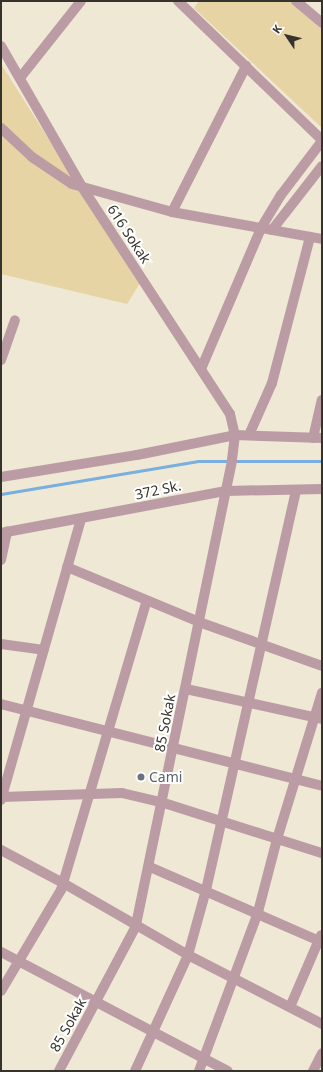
<!DOCTYPE html>
<html>
<head>
<meta charset="utf-8">
<style>
	body { margin:0 }
	#map { position:relative; width:323px; height:1072px; overflow:hidden; background:#efe8d5; font-family:"Noto Sans",sans-serif }
	div>[style] { position:absolute }
	.green>* { inset:0; background:#e6d4a5 }
	.stream>* { height:3px; margin:-1.5px; padding:0 1.5px; transform-origin:1.5px; border-radius:1.5px; background:#78afde }
	.minor>* { height:10px; margin:-5px; padding:0 5px; transform-origin:5px; border-radius:5px; background:#bc9ca4 }
	.dots>* { width:11px; height:11px; translate:-50% -50%; box-sizing:border-box; border:2px solid #fff; border-radius:50% }
	span { translate:-50% -50%; white-space:nowrap; text-align:center; line-height:1.15; -webkit-text-stroke:4px #fff; paint-order:stroke }
	.street-label { font-size:14px; color:#36332c }
	.worship-label { font-size:14px; color:#5b616d }
	.left { translate:0 -50%; text-align:left }
	.frame { position:absolute; inset:0; border:2px solid #36332c; pointer-events:none }
	.north { position:absolute; left:267px; top:16px; width:40px; height:40px; -webkit-text-stroke:3px #fff; paint-order:stroke; rotate:305deg; font-size:11px; font-weight:700; line-height:16px; text-align:center; color:#36332c }
	.north::after { content:''; display:block; margin:auto; width:14px; height:18px; background:#36332c; clip-path:polygon(50% 0,100% 100%,50% 72%,0 100%) }
</style>
</head>
<body>
<div id="map">
	<div class="green">
		<i style="clip-path:polygon(199px 1px,290px 1px,322px 30px,321px 127px,194px 8px)"></i>
		<i style="clip-path:polygon(1px 64px,140px 283px,127px 304px,1px 274px)"></i>
	</div>
	<div class="stream">
		<i style="left:1px;top:494px;width:200px;rotate:-9.5deg"></i>
		<i style="left:198px;top:461px;width:124px"></i>
	</div>
	<div class="minor">
		<i style="left:178px;top:1px;width:200px;rotate:44deg"></i>
		<i style="left:296px;top:1px;width:34px;rotate:40deg"></i>
		<i style="left:1px;top:46px;width:163px;rotate:60.1deg"></i>
		<i style="left:82px;top:187px;width:271px;rotate:56.9deg"></i>
		<i style="left:230px;top:414px;width:22px;rotate:77deg"></i>
		<i style="left:235px;top:435px;width:26px;rotate:97deg"></i>
		<i style="left:232px;top:461px;width:475px;rotate:101.7deg"></i>
		<i style="left:136px;top:926px;width:164px;rotate:118deg"></i>
		<i style="left:20px;top:78px;width:98px;rotate:-51.6deg"></i>
		<i style="left:1px;top:128px;width:42px;rotate:43.1deg"></i>
		<i style="left:32px;top:157px;width:48px;rotate:34deg"></i>
		<i style="left:72px;top:184px;width:104px;rotate:15.6deg"></i>
		<i style="left:172px;top:212px;width:152px;rotate:10.2deg"></i>
		<i style="left:172px;top:212px;width:164px;rotate:-63.1deg"></i>
		<i style="left:272px;top:230px;width:81px;rotate:-52deg"></i>
		<i style="left:1px;top:360px;width:42px;rotate:-70.7deg"></i>
		<i style="left:201px;top:369px;width:153px;rotate:-66.9deg"></i>
		<i style="left:261px;top:228px;width:39px;rotate:-59deg"></i>
		<i style="left:281px;top:195px;width:68px;rotate:-52.8deg"></i>
		<i style="left:249px;top:435px;width:57px;rotate:-66.1deg"></i>
		<i style="left:272px;top:383px;width:151px;rotate:-75.4deg"></i>
		<i style="left:313px;top:438px;width:39px;rotate:-77deg"></i>
		<i style="left:1px;top:477px;width:138px;rotate:-9.2deg"></i>
		<i style="left:137px;top:455px;width:100px;rotate:-11.5deg"></i>
		<i style="left:235px;top:435px;width:87px;rotate:2deg"></i>
		<i style="left:1px;top:533px;width:229px;rotate:-10.6deg"></i>
		<i style="left:226px;top:491px;width:96px;rotate:-1.2deg"></i>
		<i style="left:1px;top:560px;width:29px;rotate:-78deg"></i>
		<i style="left:67px;top:567px;width:143px;rotate:22.6deg"></i>
		<i style="left:199px;top:622px;width:131px;rotate:19.7deg"></i>
		<i style="left:1px;top:644px;width:43px;rotate:7.9deg"></i>
		<i style="left:186px;top:689px;width:139px;rotate:12.4deg"></i>
		<i style="left:1px;top:704px;width:331px;rotate:14.3deg"></i>
		<i style="left:2px;top:797px;width:120px;rotate:-1.9deg"></i>
		<i style="left:122px;top:793px;width:43px;rotate:13.4deg"></i>
		<i style="left:164px;top:803px;width:166px;rotate:17.6deg"></i>
		<i style="left:1px;top:800px;width:292px;rotate:-74.1deg"></i>
		<i style="left:1px;top:850px;width:70px;rotate:28deg"></i>
		<i style="left:63px;top:883px;width:144px;rotate:29.9deg"></i>
		<i style="left:188px;top:955px;width:151px;rotate:27.2deg"></i>
		<i style="left:150px;top:867px;width:188px;rotate:23.6deg"></i>
		<i style="left:1px;top:952px;width:256px;rotate:27.7deg"></i>
		<i style="left:1px;top:991px;width:117px;rotate:-59.3deg"></i>
		<i style="left:61px;top:890px;width:302px;rotate:-73.5deg"></i>
		<i style="left:290px;top:1007px;width:78px;rotate:-66.7deg"></i>
		<i style="left:135px;top:1071px;width:128px;rotate:-65.4deg"></i>
		<i style="left:188px;top:955px;width:67px;rotate:-74.5deg"></i>
		<i style="left:206px;top:890px;width:410px;rotate:-77.3deg"></i>
		<i style="left:199px;top:1071px;width:170px;rotate:-69.6deg"></i>
		<i style="left:258px;top:912px;width:75px;rotate:-75.4deg"></i>
		<i style="left:277px;top:839px;width:153px;rotate:-72.9deg"></i>
		<i style="left:313px;top:1071px;width:20px;rotate:-63deg"></i>
	</div>
	<div class="dots">
		<i style="left:141px;top:777px;background:#6b7280"></i>
	</div>
	<div class="street-label">
		<span style="left:129px;top:234px;rotate:57deg">616 Sokak</span>
		<span style="left:158px;top:490px;rotate:-12deg">372 Sk.</span>
		<span style="left:165px;top:723px;rotate:-79deg">85 Sokak</span>
		<span style="left:68px;top:1025px;rotate:-61deg">85 Sokak</span>
	</div>
	<div class="worship-label">
		<span class="left" style="left:149px;top:777px">Cami</span>
	</div>
	<div class="frame"></div>
	<div class="north">K</div>
</div>
</body>
</html>
